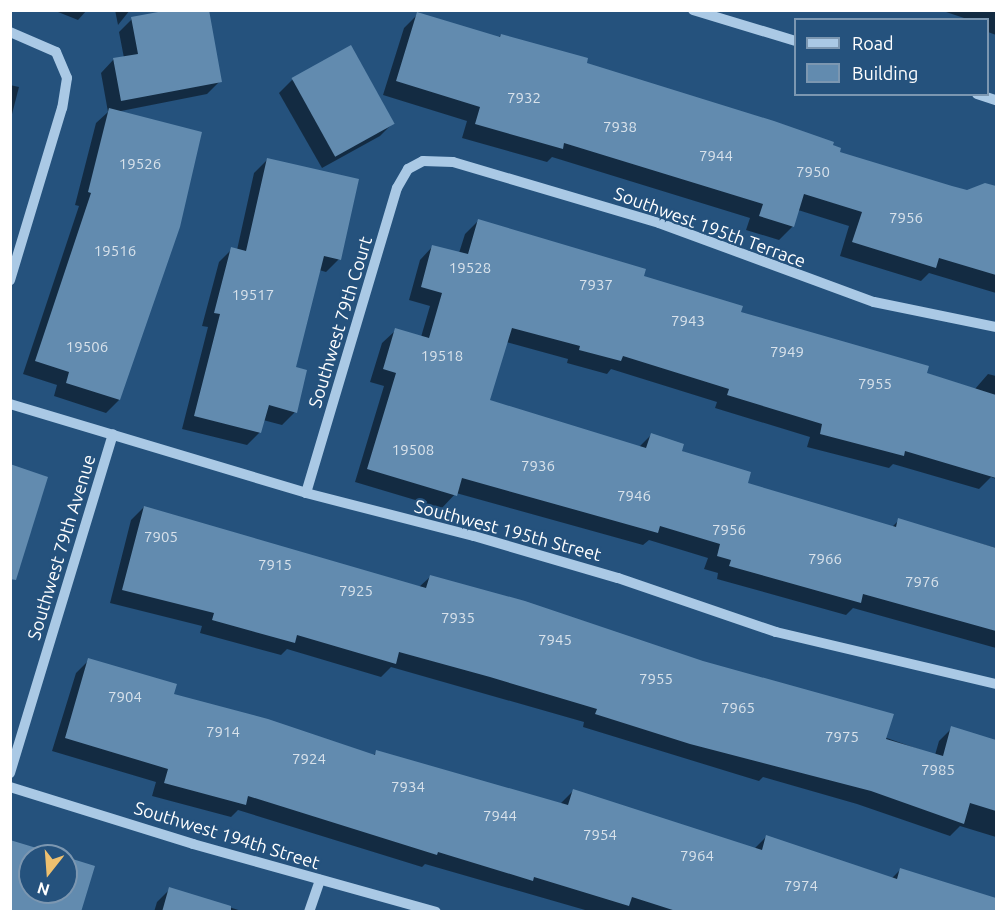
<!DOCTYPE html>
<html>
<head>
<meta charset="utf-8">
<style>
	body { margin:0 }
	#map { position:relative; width:1007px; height:922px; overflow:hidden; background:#25527d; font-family:Ubuntu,sans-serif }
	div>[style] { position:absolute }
	.shadow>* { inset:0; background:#0007 }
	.building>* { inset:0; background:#628baf; transform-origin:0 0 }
	.minor>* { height:10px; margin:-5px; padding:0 5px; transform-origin:5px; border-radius:5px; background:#aac9e5 }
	span { translate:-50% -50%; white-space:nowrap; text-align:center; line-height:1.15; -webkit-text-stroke:4.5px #25527d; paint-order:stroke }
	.number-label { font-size:15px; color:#d8e2eb }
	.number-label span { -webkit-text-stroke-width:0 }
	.street-label { font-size:18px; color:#fff }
	.frame { position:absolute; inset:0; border:12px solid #fff; pointer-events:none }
	.legend { position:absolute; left:794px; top:18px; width:195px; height:78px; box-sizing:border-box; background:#25527d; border:2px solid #7c97b1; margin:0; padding:8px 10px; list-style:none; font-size:18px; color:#fff }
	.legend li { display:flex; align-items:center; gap:12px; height:30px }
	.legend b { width:30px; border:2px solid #7c97b1 }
	.north { position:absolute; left:18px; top:844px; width:60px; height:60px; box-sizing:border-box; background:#25527d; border:2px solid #7c97b1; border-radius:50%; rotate:197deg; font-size:16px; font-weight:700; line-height:24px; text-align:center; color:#fff }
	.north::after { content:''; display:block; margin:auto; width:21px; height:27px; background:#eec06f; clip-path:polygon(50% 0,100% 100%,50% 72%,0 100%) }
</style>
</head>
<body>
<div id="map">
	<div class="shadow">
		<i style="clip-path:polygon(53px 10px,87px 10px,78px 20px)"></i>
		<i style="clip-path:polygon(115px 10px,130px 10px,118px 25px)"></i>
		<i style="clip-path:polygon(940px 10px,996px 10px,996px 35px,988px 32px,988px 20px,970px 20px)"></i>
		<i style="clip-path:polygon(418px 14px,498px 38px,501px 35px,831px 146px,838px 153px,967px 192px,996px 188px,996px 293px,929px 273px,921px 281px,840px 256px,849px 226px,798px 210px,793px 226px,779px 240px,746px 230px,750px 218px,552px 157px,547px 162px,462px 138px,467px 121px,383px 95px,404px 28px)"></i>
		<i style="clip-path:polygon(132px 19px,220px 81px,207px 94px,116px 112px,119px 400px,106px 413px,54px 396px,57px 385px,23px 374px,79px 206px,75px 205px,96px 123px,108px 112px,101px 73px,114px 59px,124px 58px,119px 32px)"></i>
		<i style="clip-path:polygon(292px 80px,393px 123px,380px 136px,322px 168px,279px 93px)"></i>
		<i style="clip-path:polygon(10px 85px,19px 87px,10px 122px)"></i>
		<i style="clip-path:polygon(267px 160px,339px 259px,326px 272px,319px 270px,294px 368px,295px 412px,282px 425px,263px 420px,260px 432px,247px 445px,182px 429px,208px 327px,202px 326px,219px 262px,232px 249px,237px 250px,254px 173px)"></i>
		<i style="clip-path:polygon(478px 221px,739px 314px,975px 389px,988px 374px,996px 376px,996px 479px,991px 477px,979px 489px,893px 464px,889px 468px,807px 447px,810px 437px,715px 408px,717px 402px,611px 369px,607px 374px,567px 363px,568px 359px,506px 342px,488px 401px,639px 447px,651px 435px,746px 484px,892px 527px,899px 520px,996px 548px,996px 648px,853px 608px,846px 615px,717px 579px,718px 573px,704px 569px,708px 558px,649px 540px,643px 545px,456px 493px,442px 508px,355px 482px,384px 386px,370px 382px,382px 343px,396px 330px,421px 337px,430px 306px,409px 300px,420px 260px,433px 246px,459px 253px,465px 234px)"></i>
		<i style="clip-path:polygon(144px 507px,419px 587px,430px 577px,935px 755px,939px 741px,952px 728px,996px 741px,996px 837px,960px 826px,950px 836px,857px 804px,763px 777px,759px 781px,736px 774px,583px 727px,584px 722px,391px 667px,381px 677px,287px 649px,281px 655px,200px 633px,202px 626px,110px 603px,131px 520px)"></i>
		<i style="clip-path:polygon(89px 660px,172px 695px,373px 756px,377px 752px,560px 804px,573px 791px,754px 849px,766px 837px,891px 879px,900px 870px,996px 899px,996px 912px,592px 912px,425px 864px,422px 867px,238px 810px,231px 817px,152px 796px,156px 782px,52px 751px,76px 673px)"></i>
		<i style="clip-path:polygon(170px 889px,245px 912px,154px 912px,157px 902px)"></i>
	</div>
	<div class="building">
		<i style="clip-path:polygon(169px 10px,209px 10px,222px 82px,121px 101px,113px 58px,138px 54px,131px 17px)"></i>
		<i style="clip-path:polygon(417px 12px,500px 37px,501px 34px,588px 58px,587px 63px,774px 121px,834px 142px,833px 145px,841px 148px,840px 152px,952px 186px,967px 190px,985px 183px,996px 186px,996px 275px,939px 258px,936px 268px,852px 242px,862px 212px,804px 194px,794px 227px,759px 216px,763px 204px,564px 143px,563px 149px,475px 124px,480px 107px,396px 81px)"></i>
		<i style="left:351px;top:45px;width:90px;height:68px;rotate:61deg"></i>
		<i style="clip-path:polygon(109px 108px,202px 132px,180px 227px,120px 400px,66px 383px,69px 372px,35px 361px,91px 193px,88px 192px)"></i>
		<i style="clip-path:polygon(267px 158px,359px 179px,341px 260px,324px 256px,296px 367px,307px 370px,297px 413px,269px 405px,261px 433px,194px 416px,220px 314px,214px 313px,231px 247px,246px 251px)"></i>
		<i style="clip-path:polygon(478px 219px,646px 269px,644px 276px,743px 306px,741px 312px,929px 366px,927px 373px,996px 395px,996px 478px,905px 451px,904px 456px,820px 434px,822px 424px,727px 395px,729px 389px,623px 356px,621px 361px,579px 350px,580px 346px,512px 328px,490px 400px,646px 448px,651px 433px,684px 444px,682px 451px,751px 472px,748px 483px,896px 527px,898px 518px,996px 548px,996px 631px,863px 594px,861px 603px,729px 566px,731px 560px,717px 556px,720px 544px,660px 526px,658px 533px,462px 478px,457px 496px,367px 469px,396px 373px,383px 369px,395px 328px,429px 338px,442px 293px,421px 287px,432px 245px,468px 254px)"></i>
		<i style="clip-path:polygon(10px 464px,48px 477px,16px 580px,10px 579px)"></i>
		<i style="clip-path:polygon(144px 506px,426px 588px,430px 575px,525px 601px,703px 661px,894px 714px,886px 739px,943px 756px,951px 726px,996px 740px,996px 811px,970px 803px,964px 824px,871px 791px,690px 744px,595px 714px,597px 709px,490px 677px,399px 652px,396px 664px,297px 635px,295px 643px,212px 620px,214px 613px,122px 590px)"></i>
		<i style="clip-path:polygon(88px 658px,177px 684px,174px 694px,268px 719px,375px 755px,376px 750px,568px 805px,573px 789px,762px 850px,766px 835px,897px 879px,900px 868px,996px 898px,996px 912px,679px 912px,632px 897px,629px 906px,534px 877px,533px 881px,438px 852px,437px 855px,248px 796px,246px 805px,164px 783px,168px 769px,65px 738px)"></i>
		<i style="clip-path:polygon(10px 840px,63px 856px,30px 856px,30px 892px,66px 892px,66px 857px,95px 866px,81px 912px,10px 912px)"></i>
		<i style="clip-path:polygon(169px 887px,231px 906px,231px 912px,162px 912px)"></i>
	</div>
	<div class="minor">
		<i style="left:693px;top:10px;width:108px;rotate:16.8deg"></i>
		<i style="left:10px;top:32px;width:50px;rotate:23.5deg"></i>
		<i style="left:56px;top:52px;width:28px;rotate:67deg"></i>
		<i style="left:67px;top:78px;width:30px;rotate:99deg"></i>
		<i style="left:62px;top:108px;width:180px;rotate:106.8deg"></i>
		<i style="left:977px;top:94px;width:20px;rotate:18deg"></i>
		<i style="left:10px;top:404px;width:309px;rotate:16.7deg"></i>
		<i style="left:306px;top:493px;width:173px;rotate:14.4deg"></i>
		<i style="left:474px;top:536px;width:150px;rotate:16.3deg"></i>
		<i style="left:618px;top:578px;width:167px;rotate:18.9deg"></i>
		<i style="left:776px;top:632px;width:226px;rotate:13.3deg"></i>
		<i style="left:306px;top:493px;width:318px;rotate:-73.4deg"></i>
		<i style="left:397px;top:188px;width:22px;rotate:-60deg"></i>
		<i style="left:408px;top:169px;width:17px;rotate:-28deg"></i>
		<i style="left:423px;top:161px;width:30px;rotate:2deg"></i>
		<i style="left:453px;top:162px;width:215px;rotate:16.5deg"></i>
		<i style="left:659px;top:223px;width:229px;rotate:20.2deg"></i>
		<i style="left:874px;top:302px;width:125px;rotate:11.6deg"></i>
		<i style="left:10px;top:773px;width:354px;rotate:-73.1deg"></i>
		<i style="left:10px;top:787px;width:192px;rotate:17.3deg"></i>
		<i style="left:193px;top:844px;width:252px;rotate:15.6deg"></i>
		<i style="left:309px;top:912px;width:34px;rotate:-71deg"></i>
	</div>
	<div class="number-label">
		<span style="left:524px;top:98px">7932</span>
		<span style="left:620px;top:127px">7938</span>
		<span style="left:716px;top:156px">7944</span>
		<span style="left:140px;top:164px">19526</span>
		<span style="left:813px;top:172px">7950</span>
		<span style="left:906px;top:218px">7956</span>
		<span style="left:115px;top:251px">19516</span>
		<span style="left:470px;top:268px">19528</span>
		<span style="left:596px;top:285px">7937</span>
		<span style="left:253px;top:295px">19517</span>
		<span style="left:688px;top:321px">7943</span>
		<span style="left:87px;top:347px">19506</span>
		<span style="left:787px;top:352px">7949</span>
		<span style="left:442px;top:356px">19518</span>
		<span style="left:875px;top:384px">7955</span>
		<span style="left:413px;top:450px">19508</span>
		<span style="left:538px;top:466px">7936</span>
		<span style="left:634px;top:496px">7946</span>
		<span style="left:729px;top:530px">7956</span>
		<span style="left:161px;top:537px">7905</span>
		<span style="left:825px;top:559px">7966</span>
		<span style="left:275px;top:565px">7915</span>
		<span style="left:922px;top:582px">7976</span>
		<span style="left:356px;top:591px">7925</span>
		<span style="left:458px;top:618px">7935</span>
		<span style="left:555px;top:640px">7945</span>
		<span style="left:656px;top:679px">7955</span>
		<span style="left:125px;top:697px">7904</span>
		<span style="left:738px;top:708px">7965</span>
		<span style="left:223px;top:732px">7914</span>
		<span style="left:842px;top:737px">7975</span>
		<span style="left:309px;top:759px">7924</span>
		<span style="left:938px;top:770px">7985</span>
		<span style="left:408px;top:787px">7934</span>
		<span style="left:500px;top:816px">7944</span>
		<span style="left:600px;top:835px">7954</span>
		<span style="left:697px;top:856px">7964</span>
		<span style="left:801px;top:886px">7974</span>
	</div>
	<div class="street-label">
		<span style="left:710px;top:227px;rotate:20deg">Southwest 195th Terrace</span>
		<span style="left:340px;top:322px;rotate:-73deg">Southwest 79th Court</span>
		<span style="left:508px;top:530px;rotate:15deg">Southwest 195th Street</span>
		<span style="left:61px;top:547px;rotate:-73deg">Southwest 79th Avenue</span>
		<span style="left:227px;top:835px;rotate:17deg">Southwest 194th Street</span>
	</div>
	<div class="frame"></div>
	<ul class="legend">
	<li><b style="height:8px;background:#aac9e5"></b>Road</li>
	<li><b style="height:16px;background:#628baf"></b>Building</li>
	</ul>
	<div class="north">N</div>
</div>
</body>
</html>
